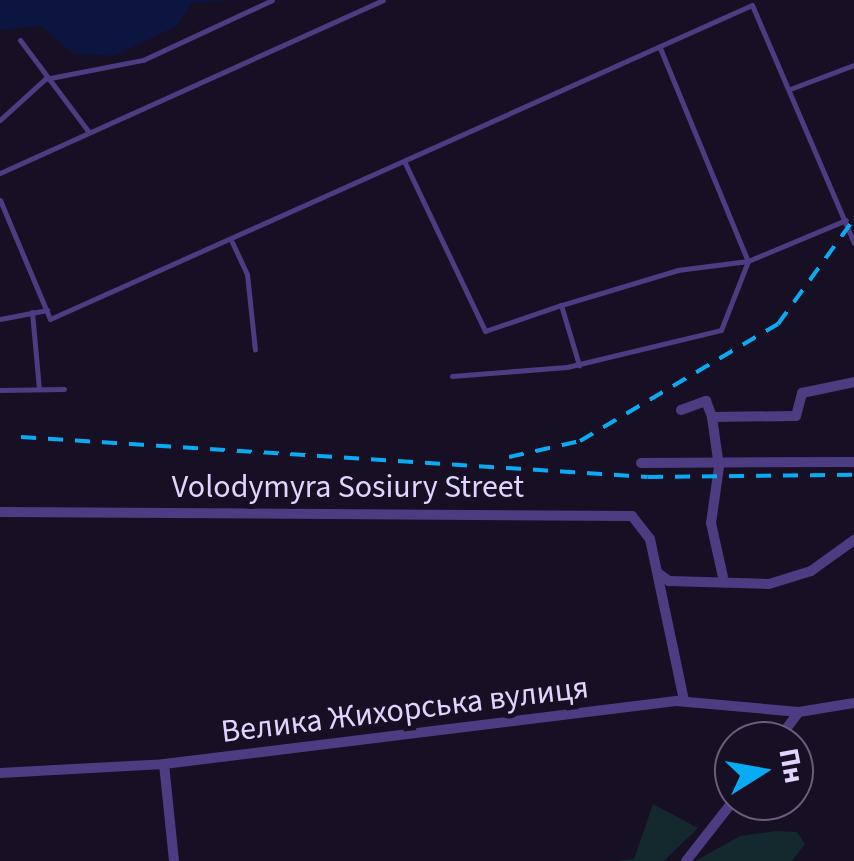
<!DOCTYPE html>
<html>
<head>
<meta charset="utf-8">
<style>
	body { margin:0 }
	#map { position:relative; width:854px; height:861px; overflow:hidden; background:#170f24; font-family:"Source Sans 3",sans-serif }
	div>[style] { position:absolute }
	.green>* { inset:0; background:#13292d }
	.water>* { inset:0; background:#0c1440 }
	.service>* { height:5px; margin:-2.5px; padding:0 2.5px; transform-origin:2.5px; border-radius:2.5px; background:#4d3c81 }
	.minor>* { height:10px; margin:-5px; padding:0 5px; transform-origin:5px; border-radius:5px; background:#4d3c81 }
	.rail>* { height:4px; margin-top:-2px; transform-origin:0; background:repeating-linear-gradient(90deg,#09abf4 0 15px,transparent 0 27px) }
	span { translate:-50% -50%; white-space:nowrap; text-align:center; line-height:1.15; -webkit-text-stroke:10px #170f24; paint-order:stroke }
	.street-label { font-size:32px; color:#e1d4fd }
	.north { position:absolute; left:714px; top:721px; width:100px; height:100px; box-sizing:border-box; background:#170f24; border:2px solid #685e7b; border-radius:50%; rotate:79deg; font-size:28px; font-weight:700; line-height:40px; text-align:center; color:#e1d4fd }
	.north::after { content:''; display:block; margin:auto; width:35px; height:45px; background:#09abf4; clip-path:polygon(50% 0,100% 100%,50% 72%,0 100%) }
</style>
</head>
<body>
<div id="map">
	<div class="green">
		<i style="clip-path:polygon(653px 804px,698px 828px,664px 861px,616px 861px,634px 859px)"></i>
		<i style="clip-path:polygon(777px 831px,797px 832px,805px 844px,792px 861px,695px 861px,740px 836px)"></i>
	</div>
	<div class="water">
		<i style="clip-path:polygon(0 0,236px 0,192px 3px,177px 26px,114px 56px,74px 54px,41px 26px,0 30px)"></i>
	</div>
	<div class="service">
		<i style="left:20px;top:40px;width:114px;rotate:53.2deg"></i>
		<i style="left:660px;top:48px;width:230px;rotate:67.6deg"></i>
		<i style="left:748px;top:261px;width:106px;rotate:-22.7deg"></i>
		<i style="left:790px;top:89px;width:68px;rotate:-20.6deg"></i>
		<i style="left:0;top:120px;width:61px;rotate:-42.3deg"></i>
		<i style="left:45px;top:79px;width:100px;rotate:-11deg"></i>
		<i style="left:143px;top:60px;width:142px;rotate:-24.9deg"></i>
		<i style="left:405px;top:163px;width:186px;rotate:64.5deg"></i>
		<i style="left:485px;top:331px;width:80px;rotate:-18.9deg"></i>
		<i style="left:561px;top:305px;width:63px;rotate:73.3deg"></i>
		<i style="left:0;top:173px;width:420px;rotate:-24.3deg"></i>
		<i style="left:0;top:200px;width:129px;rotate:67.2deg"></i>
		<i style="left:50px;top:319px;width:769px;rotate:-24.1deg"></i>
		<i style="left:752px;top:5px;width:259px;rotate:66.8deg"></i>
		<i style="left:232px;top:242px;width:35px;rotate:65deg"></i>
		<i style="left:247px;top:274px;width:76px;rotate:84deg"></i>
		<i style="left:32px;top:312px;width:77px;rotate:84.8deg"></i>
		<i style="left:0;top:319px;width:48px;rotate:-10.8deg"></i>
		<i style="left:452px;top:376px;width:115px;rotate:-4.5deg"></i>
		<i style="left:567px;top:367px;width:158px;rotate:-13.5deg"></i>
		<i style="left:721px;top:330px;width:74px;rotate:-68.6deg"></i>
		<i style="left:748px;top:261px;width:71px;rotate:172.7deg"></i>
		<i style="left:678px;top:270px;width:122px;rotate:163.3deg"></i>
		<i style="left:0;top:390px;width:64px;rotate:-0.9deg"></i>
	</div>
	<div class="minor">
		<i style="left:681px;top:410px;width:27px;rotate:-20deg"></i>
		<i style="left:706px;top:401px;width:17px;rotate:69deg"></i>
		<i style="left:712px;top:417px;width:50px;rotate:82deg"></i>
		<i style="left:719px;top:467px;width:57px;rotate:98.1deg"></i>
		<i style="left:711px;top:523px;width:55px;rotate:77.5deg"></i>
		<i style="left:712px;top:417px;width:84px;rotate:-0.7deg"></i>
		<i style="left:796px;top:416px;width:24px;rotate:-75deg"></i>
		<i style="left:802px;top:393px;width:53px;rotate:-11.9deg"></i>
		<i style="left:641px;top:463px;width:213px;rotate:-0.3deg"></i>
		<i style="left:0;top:512px;width:632px;rotate:0.36deg"></i>
		<i style="left:632px;top:516px;width:29px;rotate:52deg"></i>
		<i style="left:650px;top:539px;width:166px;rotate:78.1deg"></i>
		<i style="left:658px;top:573px;width:14px;rotate:36deg"></i>
		<i style="left:669px;top:581px;width:100px;rotate:1.7deg"></i>
		<i style="left:769px;top:584px;width:44px;rotate:-17.2deg"></i>
		<i style="left:811px;top:571px;width:53px;rotate:-35.8deg"></i>
		<i style="left:777px;top:741px;width:36px;rotate:-53deg"></i>
		<i style="left:164px;top:764px;width:98px;rotate:84.1deg"></i>
		<i style="left:0;top:773px;width:164px;rotate:-3.1deg"></i>
		<i style="left:164px;top:764px;width:516px;rotate:-7.01deg"></i>
		<i style="left:676px;top:701px;width:123px;rotate:5.1deg"></i>
		<i style="left:799px;top:712px;width:56px;rotate:-9.3deg"></i>
		<i style="left:686px;top:861px;width:78px;rotate:-51.8deg"></i>
	</div>
	<div class="rail">
		<i style="left:21px;top:437px;width:628px;rotate:3.65deg"></i>
		<i style="left:648px;top:477px;width:206px;rotate:-0.6deg"></i>
		<i style="left:509px;top:457px;width:73px;rotate:-12.7deg"></i>
		<i style="left:580px;top:441px;width:230px;rotate:-30.6deg"></i>
		<i style="left:778px;top:324px;width:130px;rotate:-54.1deg"></i>
	</div>
	<div class="street-label">
		<span style="left:348px;top:487px">Volodymyra Sosiury Street</span>
		<span style="left:405px;top:710px;rotate:-7deg">Велика Жихорська вулиця</span>
	</div>
	<div class="north">Пн</div>
</div>
</body>
</html>
